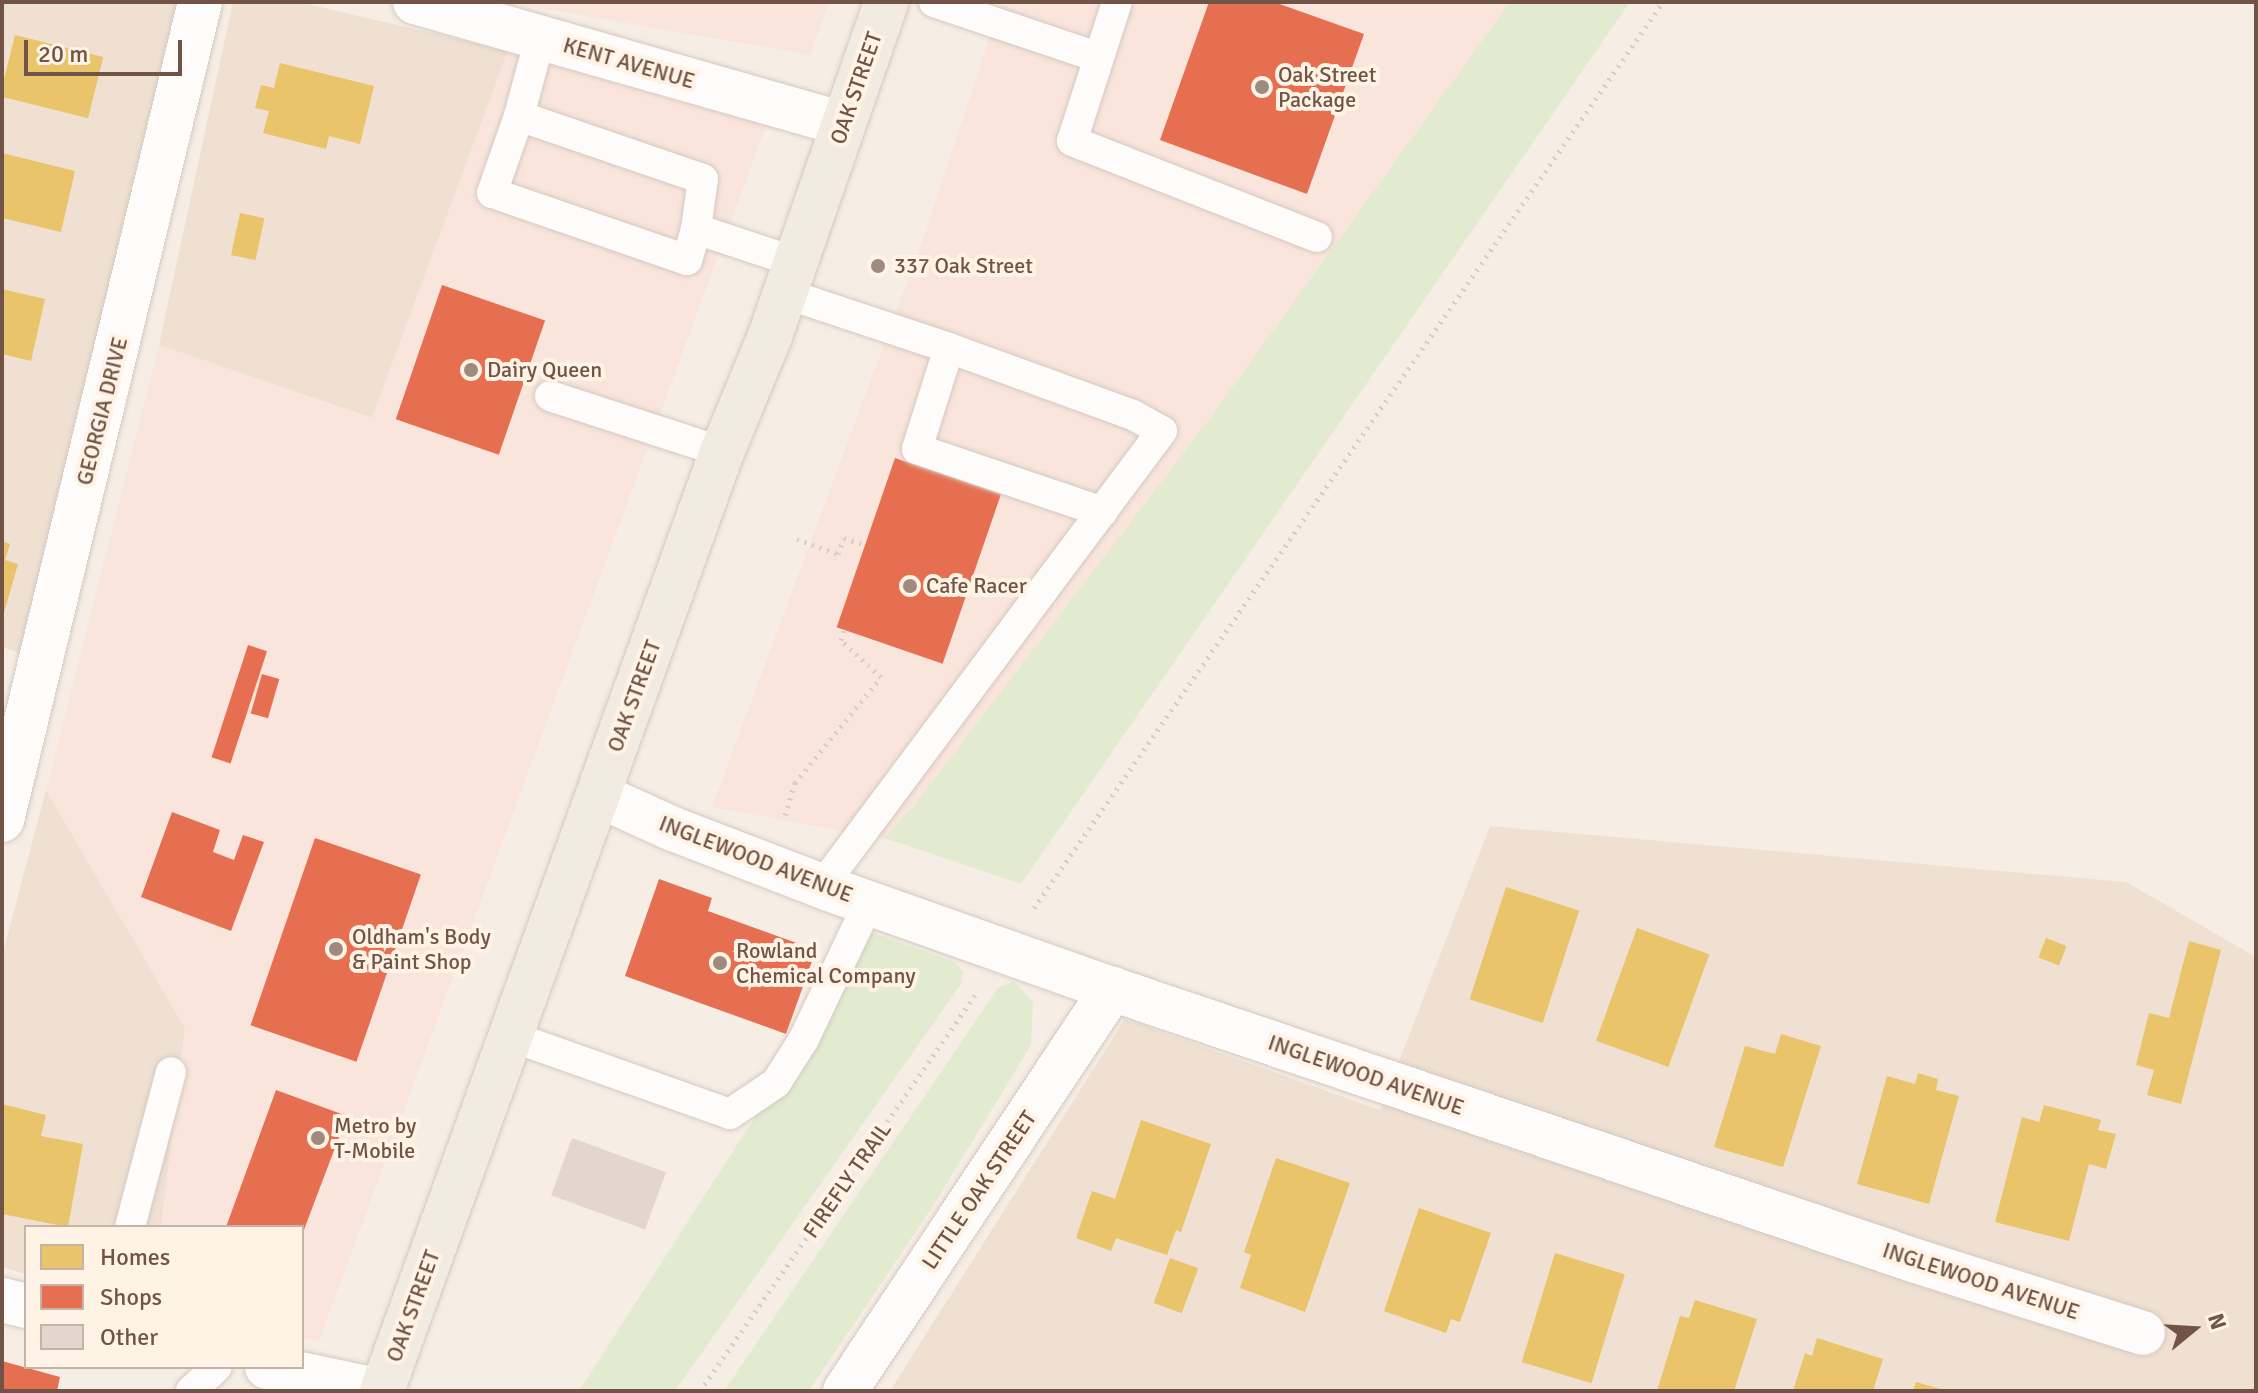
<!DOCTYPE html>
<html>
<head>
<meta charset="utf-8">
<style>
	body { margin:0 }
	#map { position:relative; width:2258px; height:1393px; overflow:hidden; background:#f6eee5; font-family:Signika,sans-serif }
	div>[style] { position:absolute }
	.residential>* { inset:0; background:#efe0d2 }
	.commercial>* { inset:0; background:#f9e5db }
	.green>* { inset:0; background:#e2ebd0 }
	.homes>* { inset:0; background:#e9c46a; transform-origin:0 0 }
	.shops>* { inset:0; background:#e76f51; transform-origin:0 0 }
	.building>* { inset:0; background:#e2d6cd; transform-origin:0 0 }
	.path>* { height:5px; margin-top:-2.5px; transform-origin:0; background:repeating-linear-gradient(90deg,#d7cdc8 0 2px,transparent 0 8px) }
	.roads { filter:drop-shadow(0 0 2px #d4c9c1) drop-shadow(0 0 2px #d4c9c1) }
	.service>* { height:30px; margin:-15px; padding:0 15px; transform-origin:15px; border-radius:15px; background:#fefcfb }
	.minor>* { height:44px; margin:-22px; padding:0 22px; transform-origin:22px; border-radius:22px; background:#fefcfb }
	.primary>* { height:44px; margin:-22px; padding:0 22px; transform-origin:22px; border-radius:22px; background:#f1ebe2 }
	.dots>* { width:22px; height:22px; translate:-50% -50%; box-sizing:border-box; border:4px solid #fff3e5; border-radius:50% }
	span { translate:-50% -50%; white-space:nowrap; text-align:center; line-height:1.15; -webkit-text-stroke:8px #fff3e5; paint-order:stroke }
	.street-label { font-size:22px; color:#725447 }
	.poi-label { font-size:22px; color:#725447 }
	.left { translate:0 -50%; text-align:left }
	.frame { position:absolute; inset:0; border:4px solid #725447; pointer-events:none }
	.legend { position:absolute; left:24px; top:1225px; width:280px; height:144px; box-sizing:border-box; background:#fff3e5; border:2px solid #c7b3a6; margin:0; padding:10px 14px; list-style:none; font-size:24px; color:#725447 }
	.legend li { display:flex; align-items:center; gap:16px; height:40px }
	.legend b { width:40px; border:2px solid #c7b3a6 }
	.north { position:absolute; left:2154px; top:1289px; width:80px; height:80px; -webkit-text-stroke:6px #fff3e5; paint-order:stroke; rotate:72deg; font-size:22px; font-weight:700; line-height:32px; text-align:center; color:#725447 }
	.north::after { content:''; display:block; margin:auto; width:28px; height:36px; background:#725447; clip-path:polygon(50% 0,100% 100%,50% 72%,0 100%) }
	.scale { position:absolute; left:24px; top:40px; width:158px; height:36px; box-sizing:border-box; border:4px solid #725447; border-top:0; padding-left:10px; font-size:24px; line-height:28px; white-space:nowrap; color:#725447; -webkit-text-stroke:6px #fff3e5; paint-order:stroke }
</style>
</head>
<body>
<div id="map">
	<div class="residential">
		<i style="clip-path:polygon(2px 2px,183px 2px,22px 654px,2px 647px)"></i>
		<i style="clip-path:polygon(233px 2px,299px 2px,508px 51px,372px 418px,159px 345px)"></i>
		<i style="clip-path:polygon(46px 790px,185px 1028px,161px 1227px,26px 1227px,26px 1274px,2px 1267px,2px 956px)"></i>
		<i style="clip-path:polygon(1490px 826px,2126px 882px,2256px 957px,2256px 1391px,890px 1391px,1125px 1019px,1380px 1110px)"></i>
	</div>
	<div class="commercial">
		<i style="clip-path:polygon(505px 2px,829px 2px,810px 55px)"></i>
		<i style="clip-path:polygon(1001px 2px,1576px 2px,998px 860px,712px 807px,925px 234px)"></i>
		<i style="clip-path:polygon(508px 51px,766px 126px,319px 1341px,302px 1338px,302px 1227px,161px 1227px,185px 1028px,46px 790px,159px 345px,372px 418px)"></i>
	</div>
	<div class="green">
		<i style="clip-path:polygon(1510px 2px,1630px 2px,1021px 884px,885px 838px,916px 803px,1211px 417px)"></i>
		<i style="clip-path:polygon(873px 933px,955px 962px,963px 972px,961px 984px,675px 1391px,579px 1391px)"></i>
		<i style="clip-path:polygon(1014px 981px,1033px 1002px,1031px 1045px,935px 1203px,809px 1391px,724px 1391px,998px 988px)"></i>
	</div>
	<div class="homes">
		<i style="left:15px;top:35px;width:91px;height:63px;rotate:14deg"></i>
		<i style="clip-path:polygon(280px 63px,374px 86px,360px 144px,329px 136px,326px 149px,263px 133px,269px 111px,255px 108px,261px 85px,274px 88px)"></i>
		<i style="clip-path:polygon(2px 153px,75px 171px,61px 232px,2px 218px)"></i>
		<i style="left:240px;top:213px;width:25px;height:43px;rotate:12deg"></i>
		<i style="clip-path:polygon(2px 289px,45px 299px,31px 361px,2px 354px)"></i>
		<i style="clip-path:polygon(2px 541px,10px 544px,5px 560px,18px 564px,3px 616px)"></i>
		<i style="left:1506px;top:887px;width:77px;height:118px;rotate:18deg"></i>
		<i style="left:1637px;top:928px;width:77px;height:120px;rotate:20deg"></i>
		<i style="left:2046px;top:938px;width:22px;height:21px;rotate:21deg"></i>
		<i style="clip-path:polygon(2189px 941px,2221px 950px,2181px 1104px,2147px 1095px,2154px 1070px,2136px 1065px,2149px 1013px,2169px 1018px)"></i>
		<i style="clip-path:polygon(1781px 1034px,1821px 1046px,1783px 1167px,1714px 1147px,1745px 1046px,1775px 1054px)"></i>
		<i style="clip-path:polygon(1918px 1073px,1938px 1079px,1936px 1090px,1959px 1096px,1929px 1204px,1857px 1184px,1887px 1076px,1915px 1084px)"></i>
		<i style="clip-path:polygon(2px 1104px,46px 1115px,41px 1136px,83px 1144px,68px 1227px,2px 1214px)"></i>
		<i style="clip-path:polygon(2044px 1105px,2101px 1120px,2098px 1130px,2116px 1134px,2106px 1169px,2089px 1164px,2069px 1241px,1995px 1222px,2022px 1117px,2039px 1122px)"></i>
		<i style="clip-path:polygon(1141px 1120px,1211px 1144px,1181px 1232px,1176px 1230px,1167px 1255px,1116px 1238px,1111px 1251px,1076px 1238px,1092px 1191px,1115px 1199px)"></i>
		<i style="clip-path:polygon(1276px 1158px,1350px 1183px,1305px 1312px,1240px 1288px,1251px 1255px,1244px 1252px)"></i>
		<i style="clip-path:polygon(1419px 1208px,1491px 1233px,1460px 1322px,1451px 1319px,1446px 1333px,1384px 1311px)"></i>
		<i style="left:1555px;top:1253px;width:73px;height:114px;rotate:17deg"></i>
		<i style="left:1170px;top:1258px;width:30px;height:48px;rotate:20deg"></i>
		<i style="clip-path:polygon(1695px 1300px,1757px 1319px,1734px 1391px,1657px 1391px,1680px 1316px,1689px 1318px)"></i>
		<i style="clip-path:polygon(1817px 1338px,1883px 1359px,1873px 1391px,1793px 1391px,1805px 1353px,1812px 1356px)"></i>
		<i style="clip-path:polygon(1916px 1382px,1944px 1390px,1944px 1391px,1913px 1391px)"></i>
	</div>
	<div class="shops">
		<i style="clip-path:polygon(1209px 2px,1274px 2px,1364px 34px,1307px 194px,1160px 140px)"></i>
		<i style="left:442px;top:285px;width:109px;height:142px;rotate:19deg"></i>
		<i style="left:895px;top:458px;width:112px;height:179px;rotate:19deg"></i>
		<i style="left:248px;top:645px;width:20px;height:118px;rotate:18deg"></i>
		<i style="left:262px;top:674px;width:18px;height:41px;rotate:16deg"></i>
		<i style="clip-path:polygon(172px 812px,220px 830px,213px 852px,234px 860px,243px 835px,264px 842px,231px 931px,141px 897px)"></i>
		<i style="left:315px;top:838px;width:112px;height:198px;rotate:19deg"></i>
		<i style="clip-path:polygon(659px 879px,712px 898px,708px 911px,816px 950px,786px 1034px,625px 976px)"></i>
		<i style="clip-path:polygon(276px 1090px,347px 1116px,302px 1235px,302px 1227px,226px 1227px)"></i>
		<i style="clip-path:polygon(2px 1361px,60px 1377px,57px 1391px,2px 1391px)"></i>
	</div>
	<div class="building">
		<i style="left:572px;top:1138px;width:100px;height:61px;rotate:20deg"></i>
	</div>
	<div class="path">
		<i style="left:797px;top:539px;width:44px;rotate:20.1deg"></i>
		<i style="left:838px;top:554px;width:17px;rotate:-69deg"></i>
		<i style="left:844px;top:538px;width:22px;rotate:18deg"></i>
		<i style="left:785px;top:815px;width:34px;rotate:-73deg"></i>
		<i style="left:795px;top:783px;width:136px;rotate:-50.9deg"></i>
		<i style="left:881px;top:677px;width:54px;rotate:-137.2deg"></i>
		<i style="left:841px;top:640px;width:10px;rotate:-73deg"></i>
		<i style="left:1034px;top:908px;width:1103px;rotate:-55.23deg"></i>
		<i style="left:700px;top:1391px;width:485px;rotate:-55.2deg"></i>
	</div>
	<div class="roads">
		<div class="service">
			<i style="left:934px;top:2px;width:172px;rotate:18.6deg"></i>
			<i style="left:1117px;top:2px;width:146px;rotate:107.9deg"></i>
			<i style="left:1072px;top:141px;width:263px;rotate:21.4deg"></i>
			<i style="left:519px;top:116px;width:194px;rotate:18.9deg"></i>
			<i style="left:703px;top:179px;width:50px;rotate:98deg"></i>
			<i style="left:696px;top:229px;width:32px;rotate:106deg"></i>
			<i style="left:687px;top:260px;width:206px;rotate:-161deg"></i>
			<i style="left:492px;top:193px;width:82px;rotate:-70.7deg"></i>
			<i style="left:519px;top:116px;width:81px;rotate:-74.9deg"></i>
			<i style="left:696px;top:229px;width:104px;rotate:18.4deg"></i>
			<i style="left:784px;top:293px;width:174px;rotate:18.4deg"></i>
			<i style="left:949px;top:348px;width:196px;rotate:20deg"></i>
			<i style="left:1133px;top:415px;width:33px;rotate:29deg"></i>
			<i style="left:1162px;top:431px;width:568px;rotate:126.77deg"></i>
			<i style="left:949px;top:348px;width:106px;rotate:107.6deg"></i>
			<i style="left:917px;top:449px;width:196px;rotate:18.7deg"></i>
			<i style="left:550px;top:396px;width:181px;rotate:18deg"></i>
			<i style="left:510px;top:1036px;width:233px;rotate:19.5deg"></i>
			<i style="left:730px;top:1114px;width:55px;rotate:-34deg"></i>
			<i style="left:776px;top:1083px;width:52px;rotate:-57.5deg"></i>
			<i style="left:804px;top:1039px;width:152px;rotate:-64.6deg"></i>
			<i style="left:130px;top:1227px;width:160px;rotate:-75.2deg"></i>
			<i style="left:191px;top:1391px;width:35px;rotate:-43deg"></i>
		</div>
		<div class="minor">
			<i style="left:415px;top:2px;width:445px;rotate:15.9deg"></i>
			<i style="left:598px;top:795px;width:82px;rotate:24.4deg"></i>
			<i style="left:673px;top:829px;width:167px;rotate:21deg"></i>
			<i style="left:829px;top:889px;width:300px;rotate:19.5deg"></i>
			<i style="left:1112px;top:989px;width:849px;rotate:18.69deg"></i>
			<i style="left:1916px;top:1261px;width:238px;rotate:17.6deg"></i>
			<i style="left:2px;top:820px;width:842px;rotate:-76.39deg"></i>
			<i style="left:2px;top:1300px;width:25px;rotate:14deg"></i>
			<i style="left:267px;top:1367px;width:117px;rotate:11.8deg"></i>
			<i style="left:845px;top:1391px;width:483px;rotate:-56.4deg"></i>
		</div>
		<div class="primary">
			<i style="left:382px;top:1391px;width:999px;rotate:-70.1deg"></i>
			<i style="left:722px;top:452px;width:126px;rotate:-67.5deg"></i>
			<i style="left:770px;top:336px;width:354px;rotate:-70.8deg"></i>
		</div>
	</div>
	<div class="dots">
		<i style="left:1262px;top:87px;background:#a08a7e"></i>
		<i style="left:878px;top:266px;background:#a08a7e"></i>
		<i style="left:471px;top:370px;background:#a08a7e"></i>
		<i style="left:910px;top:586px;background:#a08a7e"></i>
		<i style="left:336px;top:949px;background:#a08a7e"></i>
		<i style="left:720px;top:963px;background:#a08a7e"></i>
		<i style="left:318px;top:1138px;background:#a08a7e"></i>
	</div>
	<div class="street-label">
		<span style="left:629px;top:63px;rotate:16deg">KENT AVENUE</span>
		<span style="left:856px;top:88px;rotate:-71deg">OAK STREET</span>
		<span style="left:102px;top:411px;rotate:-76deg">GEORGIA DRIVE</span>
		<span style="left:634px;top:696px;rotate:-70deg">OAK STREET</span>
		<span style="left:756px;top:859px;rotate:21deg">INGLEWOOD AVENUE</span>
		<span style="left:1366px;top:1075px;rotate:19deg">INGLEWOOD AVENUE</span>
		<span style="left:847px;top:1180px;rotate:-55deg">FIREFLY TRAIL</span>
		<span style="left:979px;top:1190px;rotate:-56deg">LITTLE OAK STREET</span>
		<span style="left:1981px;top:1281px;rotate:18deg">INGLEWOOD AVENUE</span>
		<span style="left:413px;top:1306px;rotate:-70deg">OAK STREET</span>
	</div>
	<div class="poi-label">
		<span class="left" style="left:1278px;top:87px">Oak Street<br>Package</span>
		<span class="left" style="left:894px;top:266px">337 Oak Street</span>
		<span class="left" style="left:487px;top:370px">Dairy Queen</span>
		<span class="left" style="left:926px;top:586px">Cafe Racer</span>
		<span class="left" style="left:352px;top:949px">Oldham's Body<br>&amp; Paint Shop</span>
		<span class="left" style="left:736px;top:963px">Rowland<br>Chemical Company</span>
		<span class="left" style="left:334px;top:1138px">Metro by<br>T-Mobile</span>
	</div>
	<div class="frame"></div>
	<ul class="legend">
	<li><b style="height:22px;background:#e9c46a"></b>Homes</li>
	<li><b style="height:22px;background:#e76f51"></b>Shops</li>
	<li><b style="height:22px;background:#e2d6cd"></b>Other</li>
	</ul>
	<div class="north">N</div>
	<div class="scale">20 m</div>
</div>
</body>
</html>
